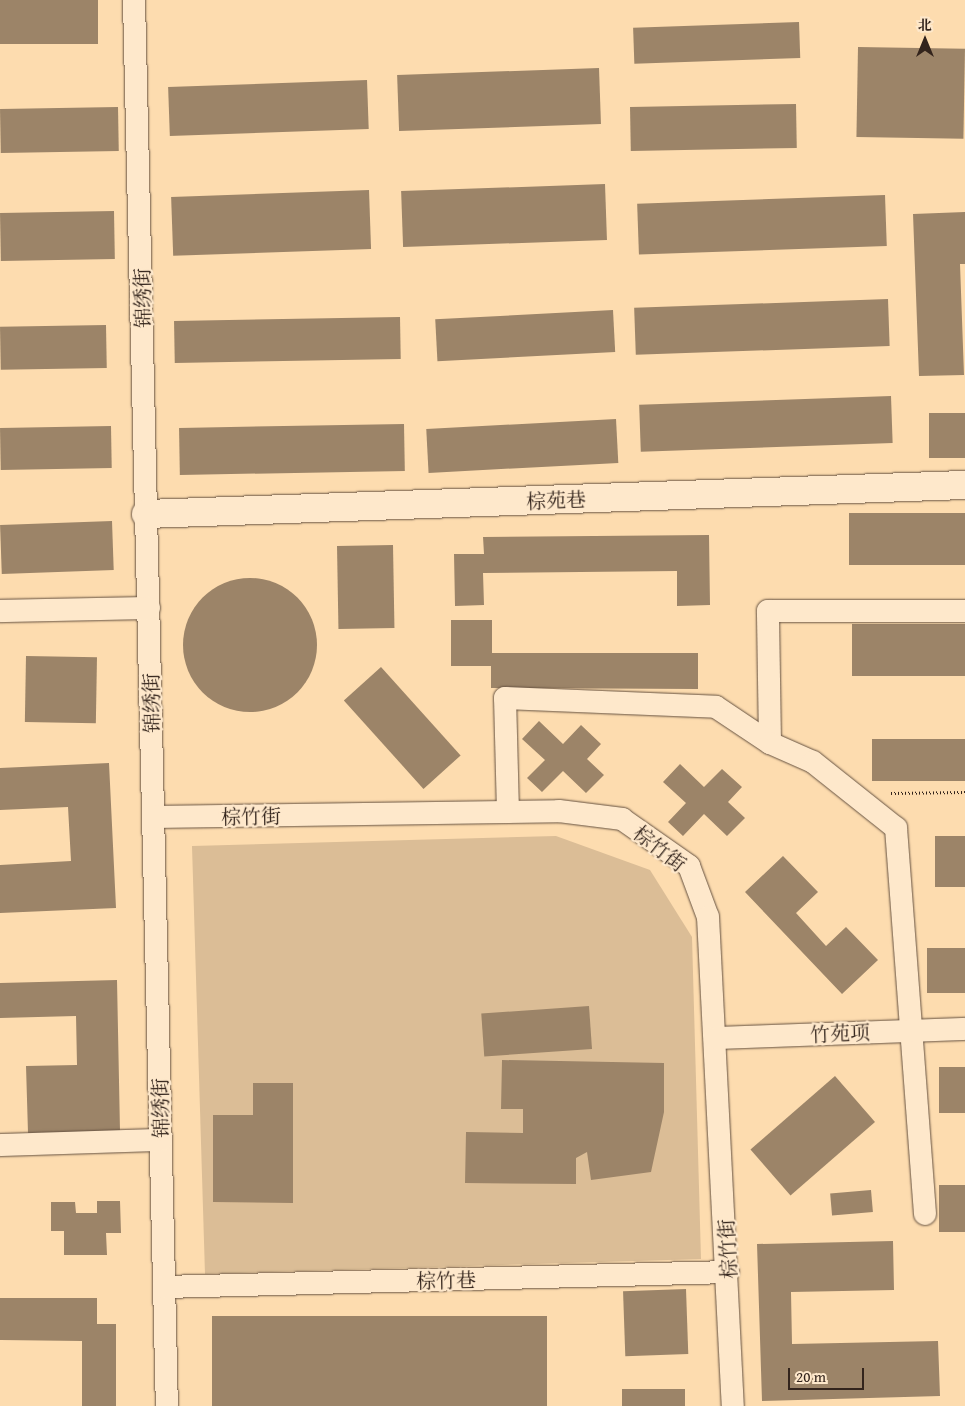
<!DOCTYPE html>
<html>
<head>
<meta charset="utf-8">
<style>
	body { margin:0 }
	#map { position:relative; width:965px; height:1406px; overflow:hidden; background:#fddcaf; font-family:"Gentium Book Plus","Noto Serif SC",serif }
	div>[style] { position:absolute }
	.green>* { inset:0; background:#dbbd96 }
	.building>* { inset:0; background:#9c8468; transform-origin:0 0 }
	.round { border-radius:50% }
	.path>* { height:3px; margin-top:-1.5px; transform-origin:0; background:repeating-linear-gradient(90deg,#33241c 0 1px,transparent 0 3.5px) }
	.roads { filter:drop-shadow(0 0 1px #665241) drop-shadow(0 0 1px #665241) }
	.street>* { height:22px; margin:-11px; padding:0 11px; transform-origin:11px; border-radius:11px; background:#fee8cb }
	.secondary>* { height:28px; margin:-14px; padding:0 14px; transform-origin:14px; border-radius:14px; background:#fee8cb }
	span { translate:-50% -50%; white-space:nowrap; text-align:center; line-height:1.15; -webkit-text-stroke:4.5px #fee8cb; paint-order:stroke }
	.street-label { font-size:20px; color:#33241c }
	.north { position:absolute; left:900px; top:15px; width:50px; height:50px; -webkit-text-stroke:4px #fee8cb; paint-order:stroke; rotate:0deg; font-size:14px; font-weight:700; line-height:20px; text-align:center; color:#33241c }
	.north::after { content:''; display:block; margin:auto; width:18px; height:22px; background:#33241c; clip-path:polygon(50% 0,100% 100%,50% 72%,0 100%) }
	.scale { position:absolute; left:788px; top:1368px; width:76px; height:22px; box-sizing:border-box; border:2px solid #33241c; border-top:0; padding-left:6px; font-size:15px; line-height:18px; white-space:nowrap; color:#33241c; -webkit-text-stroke:4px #fee8cb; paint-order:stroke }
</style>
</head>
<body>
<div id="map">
	<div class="green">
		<i style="clip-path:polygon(556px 836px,650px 870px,692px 937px,701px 1259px,205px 1274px,192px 846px)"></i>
	</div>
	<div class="building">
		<i style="left:0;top:0;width:98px;height:44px"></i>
		<i style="left:799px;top:22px;width:36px;height:166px;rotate:88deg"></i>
		<i style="left:858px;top:47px;width:107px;height:90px;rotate:1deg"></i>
		<i style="left:599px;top:68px;width:56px;height:202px;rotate:88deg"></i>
		<i style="left:367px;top:80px;width:49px;height:199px;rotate:88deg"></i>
		<i style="left:796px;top:104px;width:44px;height:166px;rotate:89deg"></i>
		<i style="left:118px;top:107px;width:44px;height:118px;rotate:89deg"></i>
		<i style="left:605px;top:184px;width:56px;height:204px;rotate:88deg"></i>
		<i style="left:369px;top:190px;width:59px;height:198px;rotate:88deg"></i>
		<i style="left:885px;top:195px;width:51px;height:248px;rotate:88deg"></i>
		<i style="left:114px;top:211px;width:48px;height:114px;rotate:89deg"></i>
		<i style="clip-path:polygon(965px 212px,965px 264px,960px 264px,964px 375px,919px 376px,913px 214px)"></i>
		<i style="left:888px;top:299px;width:47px;height:254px;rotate:88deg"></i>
		<i style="left:613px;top:310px;width:42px;height:178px;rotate:87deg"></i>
		<i style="left:400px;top:317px;width:42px;height:226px;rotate:89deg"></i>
		<i style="left:106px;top:325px;width:43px;height:106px;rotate:89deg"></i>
		<i style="left:891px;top:396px;width:47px;height:252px;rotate:88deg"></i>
		<i style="left:965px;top:413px;width:45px;height:36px;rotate:90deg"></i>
		<i style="left:616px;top:419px;width:44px;height:190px;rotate:87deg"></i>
		<i style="left:404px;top:424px;width:47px;height:225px;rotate:89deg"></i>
		<i style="left:111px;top:426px;width:42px;height:111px;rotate:89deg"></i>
		<i style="left:965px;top:513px;width:52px;height:116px;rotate:90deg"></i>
		<i style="left:112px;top:521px;width:49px;height:112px;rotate:88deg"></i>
		<i style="clip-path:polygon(709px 535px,710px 605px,677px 606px,677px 571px,483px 573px,484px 605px,455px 606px,454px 554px,484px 554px,483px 537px)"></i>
		<i style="left:393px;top:545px;width:83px;height:56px;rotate:89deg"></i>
		<i class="round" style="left:183px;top:578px;width:134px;height:134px"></i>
		<i style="clip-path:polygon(451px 620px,492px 620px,492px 653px,698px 653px,698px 689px,491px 688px,491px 666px,451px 666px)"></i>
		<i style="left:965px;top:624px;width:52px;height:113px;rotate:90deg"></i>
		<i style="left:26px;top:656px;width:71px;height:66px;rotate:1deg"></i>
		<i style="left:381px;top:667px;width:119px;height:50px;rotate:48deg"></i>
		<i style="clip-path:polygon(539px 721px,563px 744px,581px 725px,601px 744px,587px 759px,604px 775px,586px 793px,563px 771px,542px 792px,527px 778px,545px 760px,522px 739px)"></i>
		<i style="left:872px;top:739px;width:93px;height:42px"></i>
		<i style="clip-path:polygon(109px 763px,116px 908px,0 913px,0 865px,71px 861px,68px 807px,0 810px,0 768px)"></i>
		<i style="clip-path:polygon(680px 764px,704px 787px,722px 769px,742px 787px,728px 802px,745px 818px,727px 836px,704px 814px,683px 836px,668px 822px,686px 803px,663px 782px)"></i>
		<i style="left:935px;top:836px;width:30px;height:51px"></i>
		<i style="clip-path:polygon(783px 856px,818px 892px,796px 913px,826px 946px,846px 927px,878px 960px,842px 994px,745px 892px)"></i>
		<i style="left:965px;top:948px;width:45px;height:38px;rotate:90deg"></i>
		<i style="clip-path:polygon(117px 980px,120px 1131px,28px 1133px,26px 1066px,77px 1065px,76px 1016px,0 1018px,0 983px)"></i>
		<i style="left:589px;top:1006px;width:43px;height:108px;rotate:86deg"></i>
		<i style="clip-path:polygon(502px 1060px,664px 1063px,664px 1112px,651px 1172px,591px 1180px,587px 1152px,576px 1158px,576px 1184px,465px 1183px,466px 1132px,523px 1133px,523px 1109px,501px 1109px)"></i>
		<i style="left:965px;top:1067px;width:46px;height:26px;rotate:90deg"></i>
		<i style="left:835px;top:1076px;width:61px;height:112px;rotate:49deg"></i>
		<i style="clip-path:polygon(253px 1083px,293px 1083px,293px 1203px,213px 1202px,213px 1115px,253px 1115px)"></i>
		<i style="left:939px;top:1185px;width:26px;height:47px"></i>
		<i style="left:871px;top:1190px;width:22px;height:41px;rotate:85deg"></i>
		<i style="clip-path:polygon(97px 1201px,120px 1201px,121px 1233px,106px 1233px,107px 1255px,64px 1255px,64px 1231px,51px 1231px,51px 1202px,75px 1202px,76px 1213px,97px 1213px)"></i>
		<i style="clip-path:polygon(893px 1241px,894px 1290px,791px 1292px,792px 1344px,938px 1341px,940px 1396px,762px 1401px,757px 1244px)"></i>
		<i style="left:686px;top:1289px;width:65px;height:63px;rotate:88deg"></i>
		<i style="clip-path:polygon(0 1298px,97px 1298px,97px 1324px,116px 1324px,116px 1406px,82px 1406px,82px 1341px,0 1340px)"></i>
		<i style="left:212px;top:1316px;width:335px;height:90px"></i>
		<i style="left:685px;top:1389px;width:17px;height:63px;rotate:90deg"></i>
	</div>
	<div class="path">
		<i style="left:891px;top:793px;width:74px;rotate:-0.8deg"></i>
	</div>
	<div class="roads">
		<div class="street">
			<i style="left:134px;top:0;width:1406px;rotate:88.66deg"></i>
			<i style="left:0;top:611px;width:149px;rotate:-1.2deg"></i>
			<i style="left:770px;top:743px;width:132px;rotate:-90.9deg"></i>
			<i style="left:768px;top:611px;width:197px"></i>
			<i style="left:508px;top:812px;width:114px;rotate:-91.5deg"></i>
			<i style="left:505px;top:698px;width:211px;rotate:2.4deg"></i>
			<i style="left:716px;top:707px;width:65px;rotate:33.7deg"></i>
			<i style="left:770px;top:743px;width:47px;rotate:23.8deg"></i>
			<i style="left:813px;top:762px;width:106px;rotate:38.5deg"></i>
			<i style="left:896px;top:828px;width:387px;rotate:85.7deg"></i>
			<i style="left:153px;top:817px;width:406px;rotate:-0.8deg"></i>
			<i style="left:559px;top:811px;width:64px;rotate:7.2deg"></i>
			<i style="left:622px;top:819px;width:82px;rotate:35deg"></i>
			<i style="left:689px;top:866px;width:54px;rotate:69.6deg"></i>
			<i style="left:708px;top:917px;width:490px;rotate:87.1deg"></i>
			<i style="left:715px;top:1038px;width:250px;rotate:-2.1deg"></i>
			<i style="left:0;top:1145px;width:161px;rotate:-1.8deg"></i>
			<i style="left:164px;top:1287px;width:564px;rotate:-1.52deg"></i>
		</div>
		<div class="secondary">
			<i style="left:146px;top:514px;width:820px;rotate:-2.03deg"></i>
		</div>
	</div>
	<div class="street-label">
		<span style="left:142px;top:298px;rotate:-91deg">锦绣街</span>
		<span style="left:556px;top:500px;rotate:-2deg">棕苑巷</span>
		<span style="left:151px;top:703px;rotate:-91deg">锦绣街</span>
		<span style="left:251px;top:816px;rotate:-1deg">棕竹街</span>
		<span style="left:660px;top:848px;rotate:38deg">棕竹街</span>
		<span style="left:840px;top:1033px;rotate:-2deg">竹苑项</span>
		<span style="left:160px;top:1108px;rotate:-91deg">锦绣街</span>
		<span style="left:727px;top:1249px;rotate:-93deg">棕竹街</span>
		<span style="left:446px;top:1280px;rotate:-1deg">棕竹巷</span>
	</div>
	<div class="north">北</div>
	<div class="scale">20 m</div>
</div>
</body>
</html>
